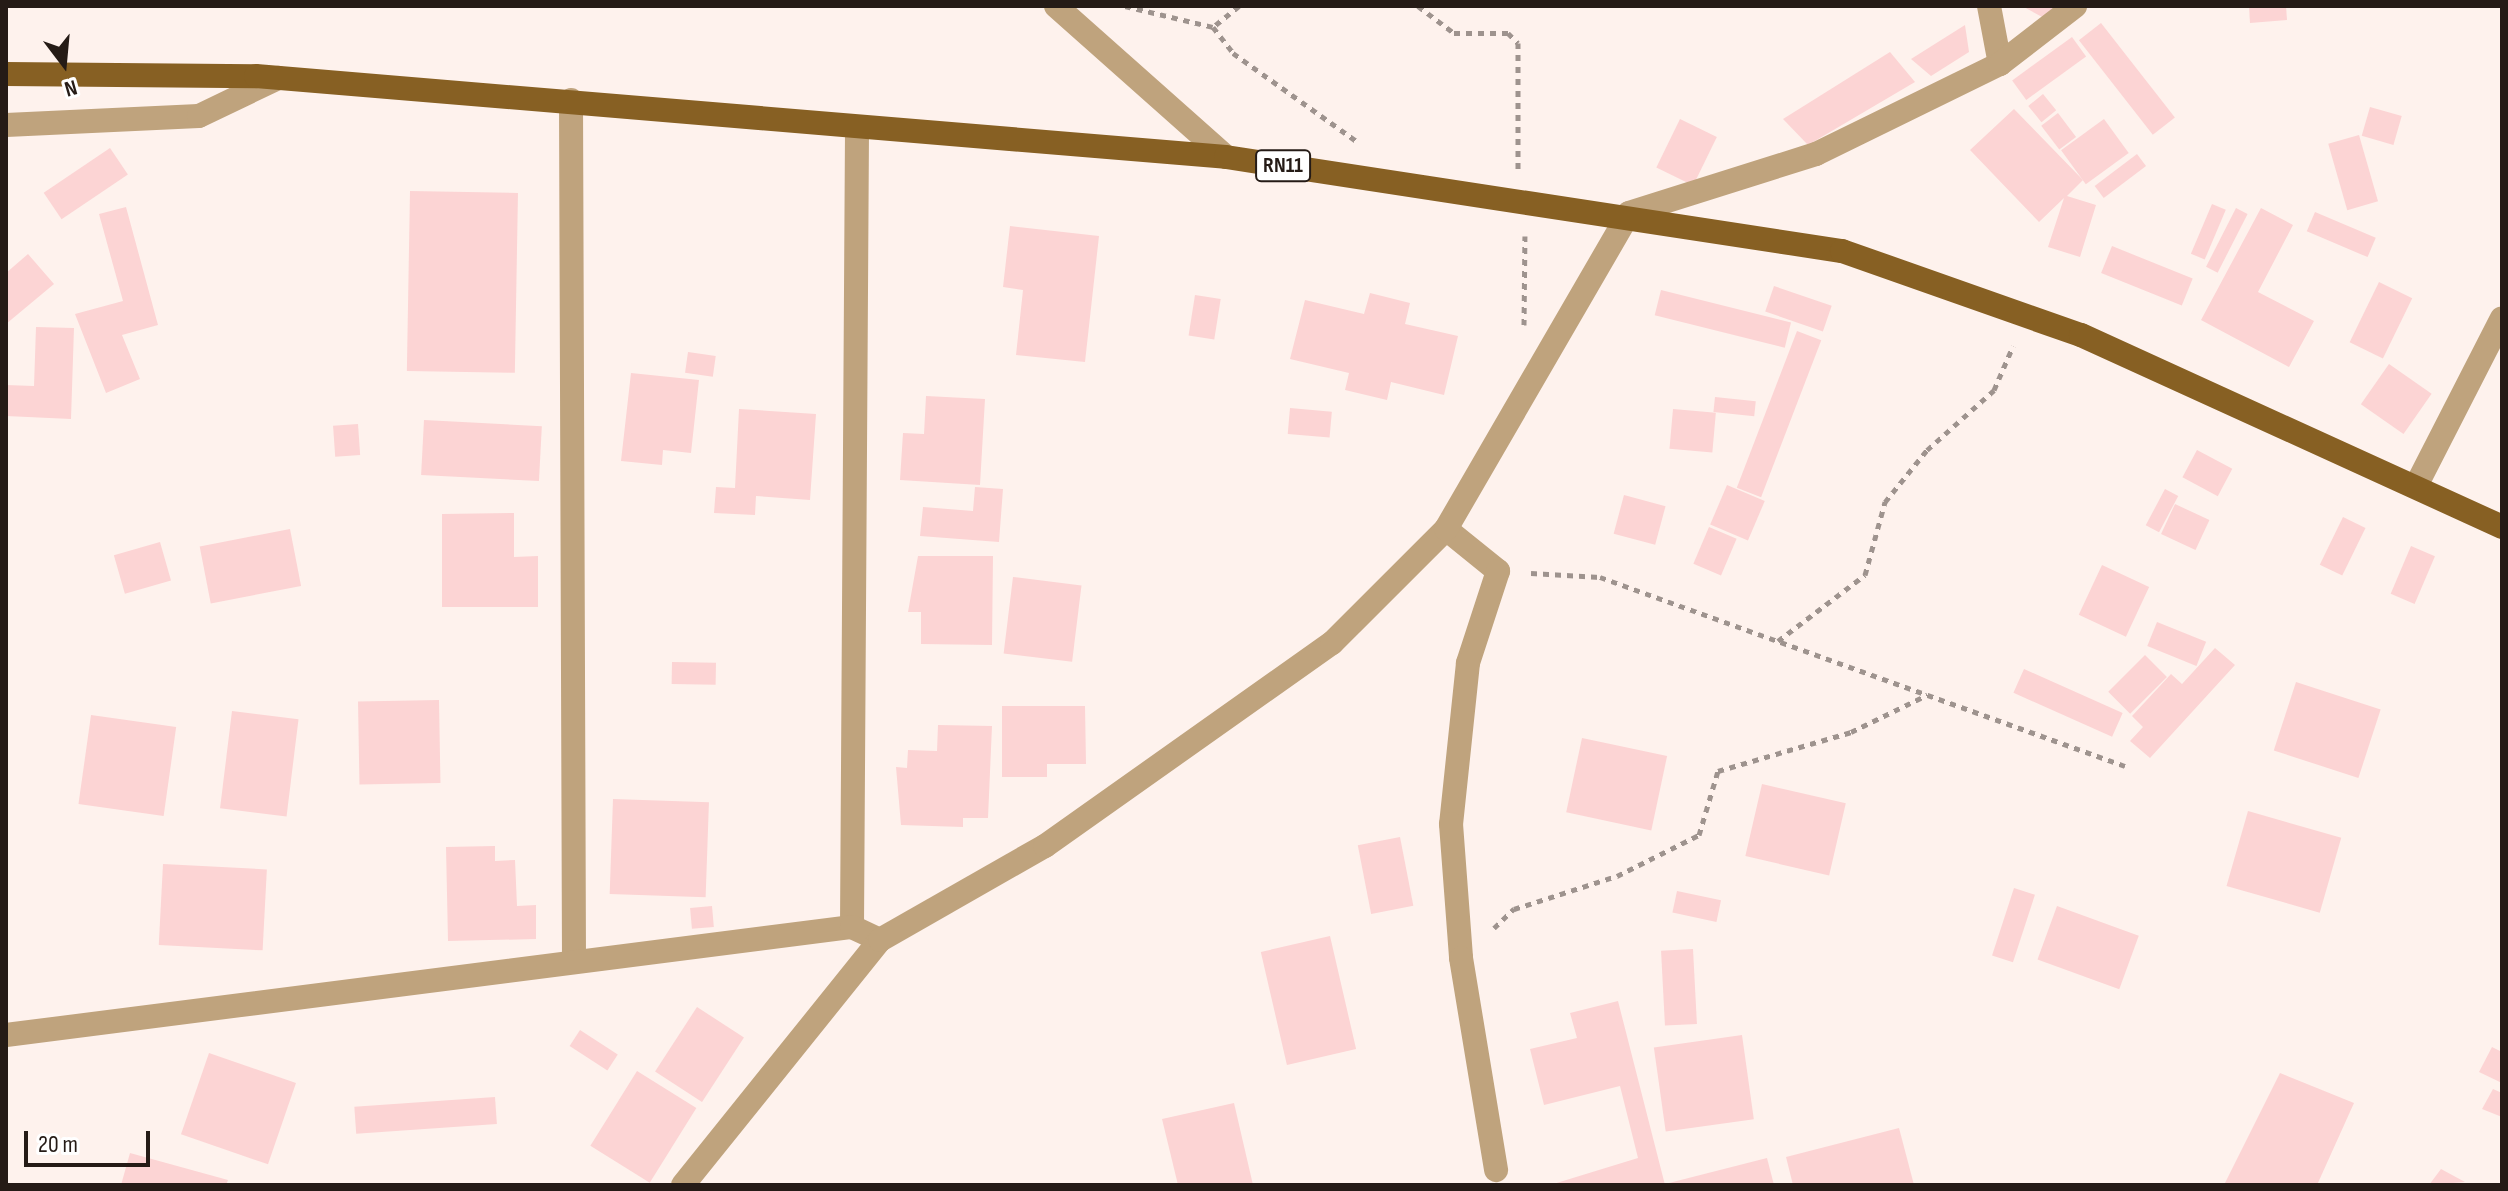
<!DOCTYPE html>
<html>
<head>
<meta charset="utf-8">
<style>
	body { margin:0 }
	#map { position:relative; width:2508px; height:1191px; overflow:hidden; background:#fef2ed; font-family:"Sofia Sans Condensed",sans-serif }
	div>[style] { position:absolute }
	.building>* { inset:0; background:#fcd4d4; transform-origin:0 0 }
	.path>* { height:5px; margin-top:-2.5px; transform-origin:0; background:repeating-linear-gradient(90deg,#9e938e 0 6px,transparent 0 12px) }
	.minor>* { height:24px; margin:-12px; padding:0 12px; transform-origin:12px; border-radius:12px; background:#bfa37d }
	.primary>* { height:24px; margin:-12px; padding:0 12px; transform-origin:12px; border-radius:12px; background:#876023 }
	span { translate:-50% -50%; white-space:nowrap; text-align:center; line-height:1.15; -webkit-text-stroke:8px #fff; paint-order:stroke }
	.shield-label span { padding:2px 6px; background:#fff; border:2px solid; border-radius:6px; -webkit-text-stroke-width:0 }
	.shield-label { font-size:22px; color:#251b16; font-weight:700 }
	.frame { position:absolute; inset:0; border:8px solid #251b16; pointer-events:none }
	.north { position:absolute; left:24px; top:24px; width:80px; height:80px; -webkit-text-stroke:6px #fff; paint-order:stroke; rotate:164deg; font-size:22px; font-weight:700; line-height:32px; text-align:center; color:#251b16 }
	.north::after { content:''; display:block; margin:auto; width:28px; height:36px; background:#251b16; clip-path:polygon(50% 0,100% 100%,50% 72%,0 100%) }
	.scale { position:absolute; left:24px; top:1131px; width:126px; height:36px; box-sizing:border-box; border:4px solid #251b16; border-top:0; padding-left:10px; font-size:24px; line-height:28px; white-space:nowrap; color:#251b16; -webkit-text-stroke:6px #fff; paint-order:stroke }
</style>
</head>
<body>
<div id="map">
	<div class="building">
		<i style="clip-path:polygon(2022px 6px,2058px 6px,2044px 18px)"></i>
		<i style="clip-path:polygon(2249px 6px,2286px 6px,2287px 20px,2250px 23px)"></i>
		<i style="left:2101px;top:23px;width:120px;height:28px;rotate:52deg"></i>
		<i style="clip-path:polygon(1965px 25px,1969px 52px,1931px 76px,1911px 59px)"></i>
		<i style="left:2072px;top:37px;width:24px;height:74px;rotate:54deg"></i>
		<i style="clip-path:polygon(1890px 52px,1915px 82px,1808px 145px,1783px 119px)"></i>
		<i style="left:2043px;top:94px;width:21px;height:19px;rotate:51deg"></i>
		<i style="left:2370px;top:107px;width:33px;height:30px;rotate:16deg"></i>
		<i style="clip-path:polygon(2014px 109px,2083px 180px,2067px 196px,2096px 205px,2080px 257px,2048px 247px,2064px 198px,2039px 222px,1970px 150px)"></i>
		<i style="left:2058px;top:113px;width:30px;height:21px;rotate:53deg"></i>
		<i style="left:1680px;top:119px;width:41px;height:54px;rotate:26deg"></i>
		<i style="left:2104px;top:119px;width:42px;height:53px;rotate:54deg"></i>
		<i style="left:2359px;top:135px;width:69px;height:32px;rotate:74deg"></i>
		<i style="left:110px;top:148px;width:32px;height:80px;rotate:56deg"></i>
		<i style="left:2137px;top:154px;width:15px;height:53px;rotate:53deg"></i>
		<i style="left:410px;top:191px;width:108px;height:180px;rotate:1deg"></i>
		<i style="left:2212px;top:204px;width:15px;height:54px;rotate:23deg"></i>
		<i style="clip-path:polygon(126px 207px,158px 325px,122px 335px,140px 379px,106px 393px,75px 314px,123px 301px,99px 214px)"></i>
		<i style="left:2236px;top:208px;width:13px;height:66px;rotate:27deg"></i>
		<i style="clip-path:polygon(2261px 208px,2293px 225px,2258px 292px,2314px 321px,2289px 367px,2201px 320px)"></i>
		<i style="left:2315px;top:212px;width:66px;height:21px;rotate:23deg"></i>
		<i style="clip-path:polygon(1010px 226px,1099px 236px,1085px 362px,1016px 355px,1023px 290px,1003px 287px)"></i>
		<i style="left:2112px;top:246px;width:87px;height:29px;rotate:22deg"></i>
		<i style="clip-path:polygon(28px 254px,54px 284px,6px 324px,6px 273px)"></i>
		<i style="left:2379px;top:282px;width:37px;height:67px;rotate:26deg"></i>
		<i style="left:1774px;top:286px;width:61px;height:27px;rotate:19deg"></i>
		<i style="left:1661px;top:290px;width:134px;height:26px;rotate:14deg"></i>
		<i style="clip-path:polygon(1370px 293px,1410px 303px,1405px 324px,1458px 336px,1444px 395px,1391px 382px,1387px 400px,1345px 390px,1349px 373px,1290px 359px,1305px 300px,1364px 314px)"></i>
		<i style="left:1195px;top:295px;width:26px;height:41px;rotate:9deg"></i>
		<i style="clip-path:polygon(36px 327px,74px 328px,71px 419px,6px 416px,6px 385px,34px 386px)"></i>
		<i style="left:1797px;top:331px;width:26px;height:168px;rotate:21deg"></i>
		<i style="left:688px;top:352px;width:28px;height:21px;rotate:8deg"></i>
		<i style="left:2389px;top:364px;width:52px;height:49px;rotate:35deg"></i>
		<i style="clip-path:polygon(631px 373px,699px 380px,691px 453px,663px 450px,662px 465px,621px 461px)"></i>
		<i style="clip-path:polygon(926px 396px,985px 399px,980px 485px,900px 480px,903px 433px,924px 434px)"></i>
		<i style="left:1715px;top:397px;width:41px;height:15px;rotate:6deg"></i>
		<i style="left:1290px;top:408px;width:42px;height:26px;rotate:5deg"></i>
		<i style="clip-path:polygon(739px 409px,816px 414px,810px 500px,756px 496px,755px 515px,714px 513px,716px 487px,735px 488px)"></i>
		<i style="left:1673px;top:409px;width:43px;height:40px;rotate:5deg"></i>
		<i style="left:424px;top:420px;width:118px;height:55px;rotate:3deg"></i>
		<i style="left:358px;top:424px;width:31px;height:25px;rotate:86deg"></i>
		<i style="left:2197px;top:450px;width:40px;height:31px;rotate:28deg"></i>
		<i style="left:1727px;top:485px;width:41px;height:43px;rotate:23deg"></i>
		<i style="clip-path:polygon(975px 487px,1003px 489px,999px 542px,920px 536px,923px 507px,973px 511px)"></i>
		<i style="left:2165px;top:489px;width:15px;height:41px;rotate:28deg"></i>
		<i style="left:1624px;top:495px;width:43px;height:40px;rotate:15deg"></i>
		<i style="left:2175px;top:504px;width:38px;height:33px;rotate:25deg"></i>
		<i style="clip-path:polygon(514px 513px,514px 557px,538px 556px,538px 607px,442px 607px,442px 514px)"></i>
		<i style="left:2343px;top:517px;width:25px;height:53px;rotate:26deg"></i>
		<i style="left:1709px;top:527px;width:30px;height:40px;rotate:23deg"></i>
		<i style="left:290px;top:529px;width:58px;height:92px;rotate:79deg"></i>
		<i style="left:160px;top:542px;width:40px;height:48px;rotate:74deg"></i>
		<i style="left:2411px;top:546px;width:26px;height:52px;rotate:23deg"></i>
		<i style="clip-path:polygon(918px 556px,993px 556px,992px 645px,921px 644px,921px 612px,908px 612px)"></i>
		<i style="left:2102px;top:565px;width:52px;height:55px;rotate:25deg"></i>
		<i style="left:1013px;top:577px;width:69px;height:77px;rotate:7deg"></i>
		<i style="left:2157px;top:622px;width:53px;height:26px;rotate:22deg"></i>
		<i style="clip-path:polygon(2215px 648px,2235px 665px,2150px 758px,2130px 741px,2143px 727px,2132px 716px,2171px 674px,2182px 684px)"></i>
		<i style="left:2145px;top:655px;width:31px;height:52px;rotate:45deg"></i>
		<i style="left:672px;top:662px;width:44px;height:22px;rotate:1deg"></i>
		<i style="left:2024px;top:669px;width:108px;height:26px;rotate:24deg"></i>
		<i style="left:2296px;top:682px;width:89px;height:72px;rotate:18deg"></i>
		<i style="left:439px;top:700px;width:83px;height:81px;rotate:89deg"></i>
		<i style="clip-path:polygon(1002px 706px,1085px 706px,1086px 764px,1047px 764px,1047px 777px,1002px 777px)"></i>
		<i style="left:232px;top:711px;width:67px;height:98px;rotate:7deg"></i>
		<i style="left:91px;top:715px;width:86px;height:90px;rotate:8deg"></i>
		<i style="clip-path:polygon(938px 725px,992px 726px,988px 818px,963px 818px,963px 827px,901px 825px,896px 767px,907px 768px,908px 750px,937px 751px)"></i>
		<i style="left:1582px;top:738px;width:87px;height:76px;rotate:12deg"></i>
		<i style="left:1762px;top:784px;width:86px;height:74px;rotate:13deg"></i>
		<i style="left:613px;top:799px;width:96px;height:95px;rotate:2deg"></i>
		<i style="left:2248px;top:811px;width:97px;height:78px;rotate:16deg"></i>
		<i style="left:1400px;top:837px;width:70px;height:43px;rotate:79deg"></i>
		<i style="clip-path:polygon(495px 846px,495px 861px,515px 860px,517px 906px,536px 905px,536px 939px,448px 941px,446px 847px)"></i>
		<i style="left:163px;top:864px;width:104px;height:81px;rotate:3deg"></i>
		<i style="left:2014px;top:888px;width:22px;height:71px;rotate:18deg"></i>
		<i style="left:1677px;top:891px;width:45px;height:22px;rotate:12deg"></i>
		<i style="left:712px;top:906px;width:21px;height:22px;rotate:85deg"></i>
		<i style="left:2057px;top:906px;width:87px;height:57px;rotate:20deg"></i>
		<i style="left:1330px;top:936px;width:116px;height:71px;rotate:77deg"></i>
		<i style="left:1693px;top:949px;width:75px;height:32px;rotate:87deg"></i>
		<i style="clip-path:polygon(1618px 1001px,1665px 1185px,1550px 1185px,1638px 1158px,1620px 1086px,1544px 1105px,1530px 1049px,1577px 1038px,1570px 1013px)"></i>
		<i style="left:697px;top:1007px;width:56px;height:77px;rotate:33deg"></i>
		<i style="left:580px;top:1030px;width:45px;height:19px;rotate:33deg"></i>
		<i style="left:1742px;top:1035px;width:85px;height:89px;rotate:82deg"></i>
		<i style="clip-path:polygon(2492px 1047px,2502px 1052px,2502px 1083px,2479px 1072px)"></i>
		<i style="left:209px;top:1053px;width:92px;height:86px;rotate:19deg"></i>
		<i style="left:637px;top:1071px;width:70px;height:88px;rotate:32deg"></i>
		<i style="clip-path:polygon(2280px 1073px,2354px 1103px,2317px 1185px,2224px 1185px)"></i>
		<i style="clip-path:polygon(2493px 1089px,2502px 1093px,2502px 1117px,2482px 1109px)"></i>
		<i style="left:495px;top:1097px;width:27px;height:141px;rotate:86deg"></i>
		<i style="clip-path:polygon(1234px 1103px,1253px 1185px,1178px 1185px,1162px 1119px)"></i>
		<i style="clip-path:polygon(1899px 1128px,1914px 1185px,1793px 1185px,1786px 1157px)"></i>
		<i style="clip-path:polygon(130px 1153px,228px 1180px,226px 1185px,121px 1185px)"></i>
		<i style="clip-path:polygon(1767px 1158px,1774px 1185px,1665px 1185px,1665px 1184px)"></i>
		<i style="clip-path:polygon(2441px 1169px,2465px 1182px,2429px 1185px)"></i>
	</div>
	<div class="path">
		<i style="left:1125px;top:6px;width:90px;rotate:13.4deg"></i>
		<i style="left:1239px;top:6px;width:33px;rotate:141deg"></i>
		<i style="left:1213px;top:27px;width:33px;rotate:52deg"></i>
		<i style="left:1233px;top:53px;width:153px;rotate:35.5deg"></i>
		<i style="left:1418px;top:6px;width:45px;rotate:36.9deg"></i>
		<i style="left:1454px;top:33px;width:54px"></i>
		<i style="left:1508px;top:33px;width:14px;rotate:45deg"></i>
		<i style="left:1518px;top:43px;width:127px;rotate:90deg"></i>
		<i style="left:1524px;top:325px;width:89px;rotate:-89.4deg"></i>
		<i style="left:1531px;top:573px;width:69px;rotate:3.3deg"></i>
		<i style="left:1600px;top:577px;width:558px;rotate:19.8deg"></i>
		<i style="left:1778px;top:641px;width:109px;rotate:-37.2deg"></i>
		<i style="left:1865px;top:575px;width:76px;rotate:-74.7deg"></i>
		<i style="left:1885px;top:502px;width:67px;rotate:-51.1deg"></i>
		<i style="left:1927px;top:450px;width:90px;rotate:-41.8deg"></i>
		<i style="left:1994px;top:390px;width:48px;rotate:-66.6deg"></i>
		<i style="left:1494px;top:928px;width:28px;rotate:-44deg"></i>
		<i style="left:1514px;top:909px;width:108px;rotate:-17.8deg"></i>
		<i style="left:1617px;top:876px;width:92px;rotate:-26.6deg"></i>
		<i style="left:1699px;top:835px;width:67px;rotate:-73.5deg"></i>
		<i style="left:1718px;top:771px;width:139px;rotate:-16.3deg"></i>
		<i style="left:1851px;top:732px;width:85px;rotate:-26deg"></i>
	</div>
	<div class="minor">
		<i style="left:1056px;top:6px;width:227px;rotate:41.6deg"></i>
		<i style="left:1989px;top:6px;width:59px;rotate:79.3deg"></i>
		<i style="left:571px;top:100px;width:857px;rotate:89.8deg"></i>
		<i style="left:6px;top:125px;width:193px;rotate:-2.7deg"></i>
		<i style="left:199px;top:116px;width:88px;rotate:-25.7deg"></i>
		<i style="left:2417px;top:484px;width:186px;rotate:-62.9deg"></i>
		<i style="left:1446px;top:529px;width:67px;rotate:38.9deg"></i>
		<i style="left:1498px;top:571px;width:97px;rotate:108.1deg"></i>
		<i style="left:1468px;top:663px;width:162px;rotate:96deg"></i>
		<i style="left:1451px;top:824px;width:134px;rotate:85.7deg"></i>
		<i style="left:1461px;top:958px;width:215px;rotate:80.6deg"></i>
		<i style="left:852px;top:927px;width:799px;rotate:-89.64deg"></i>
		<i style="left:6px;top:1035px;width:853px;rotate:-7.28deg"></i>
		<i style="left:852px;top:927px;width:31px;rotate:25deg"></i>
		<i style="left:683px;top:1185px;width:314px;rotate:-51.2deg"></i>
		<i style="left:880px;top:940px;width:190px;rotate:-29.7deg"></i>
		<i style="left:1045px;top:846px;width:352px;rotate:-35.3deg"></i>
		<i style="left:1332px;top:643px;width:161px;rotate:-45deg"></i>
		<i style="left:1446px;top:529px;width:365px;rotate:-59.9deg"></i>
		<i style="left:1629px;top:213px;width:196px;rotate:-17.5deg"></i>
		<i style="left:1816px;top:154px;width:205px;rotate:-26.1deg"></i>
		<i style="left:2000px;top:64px;width:95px;rotate:-37.7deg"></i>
	</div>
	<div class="primary">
		<i style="left:6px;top:74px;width:250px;rotate:0.5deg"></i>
		<i style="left:256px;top:76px;width:973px;rotate:4.77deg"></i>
		<i style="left:1226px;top:157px;width:623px;rotate:8.68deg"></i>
		<i style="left:1842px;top:251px;width:253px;rotate:19.4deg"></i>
		<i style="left:2081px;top:335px;width:463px;rotate:24.5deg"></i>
	</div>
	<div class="shield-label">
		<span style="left:1283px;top:166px">RN11</span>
	</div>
	<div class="frame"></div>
	<div class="north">N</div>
	<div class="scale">20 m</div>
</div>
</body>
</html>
